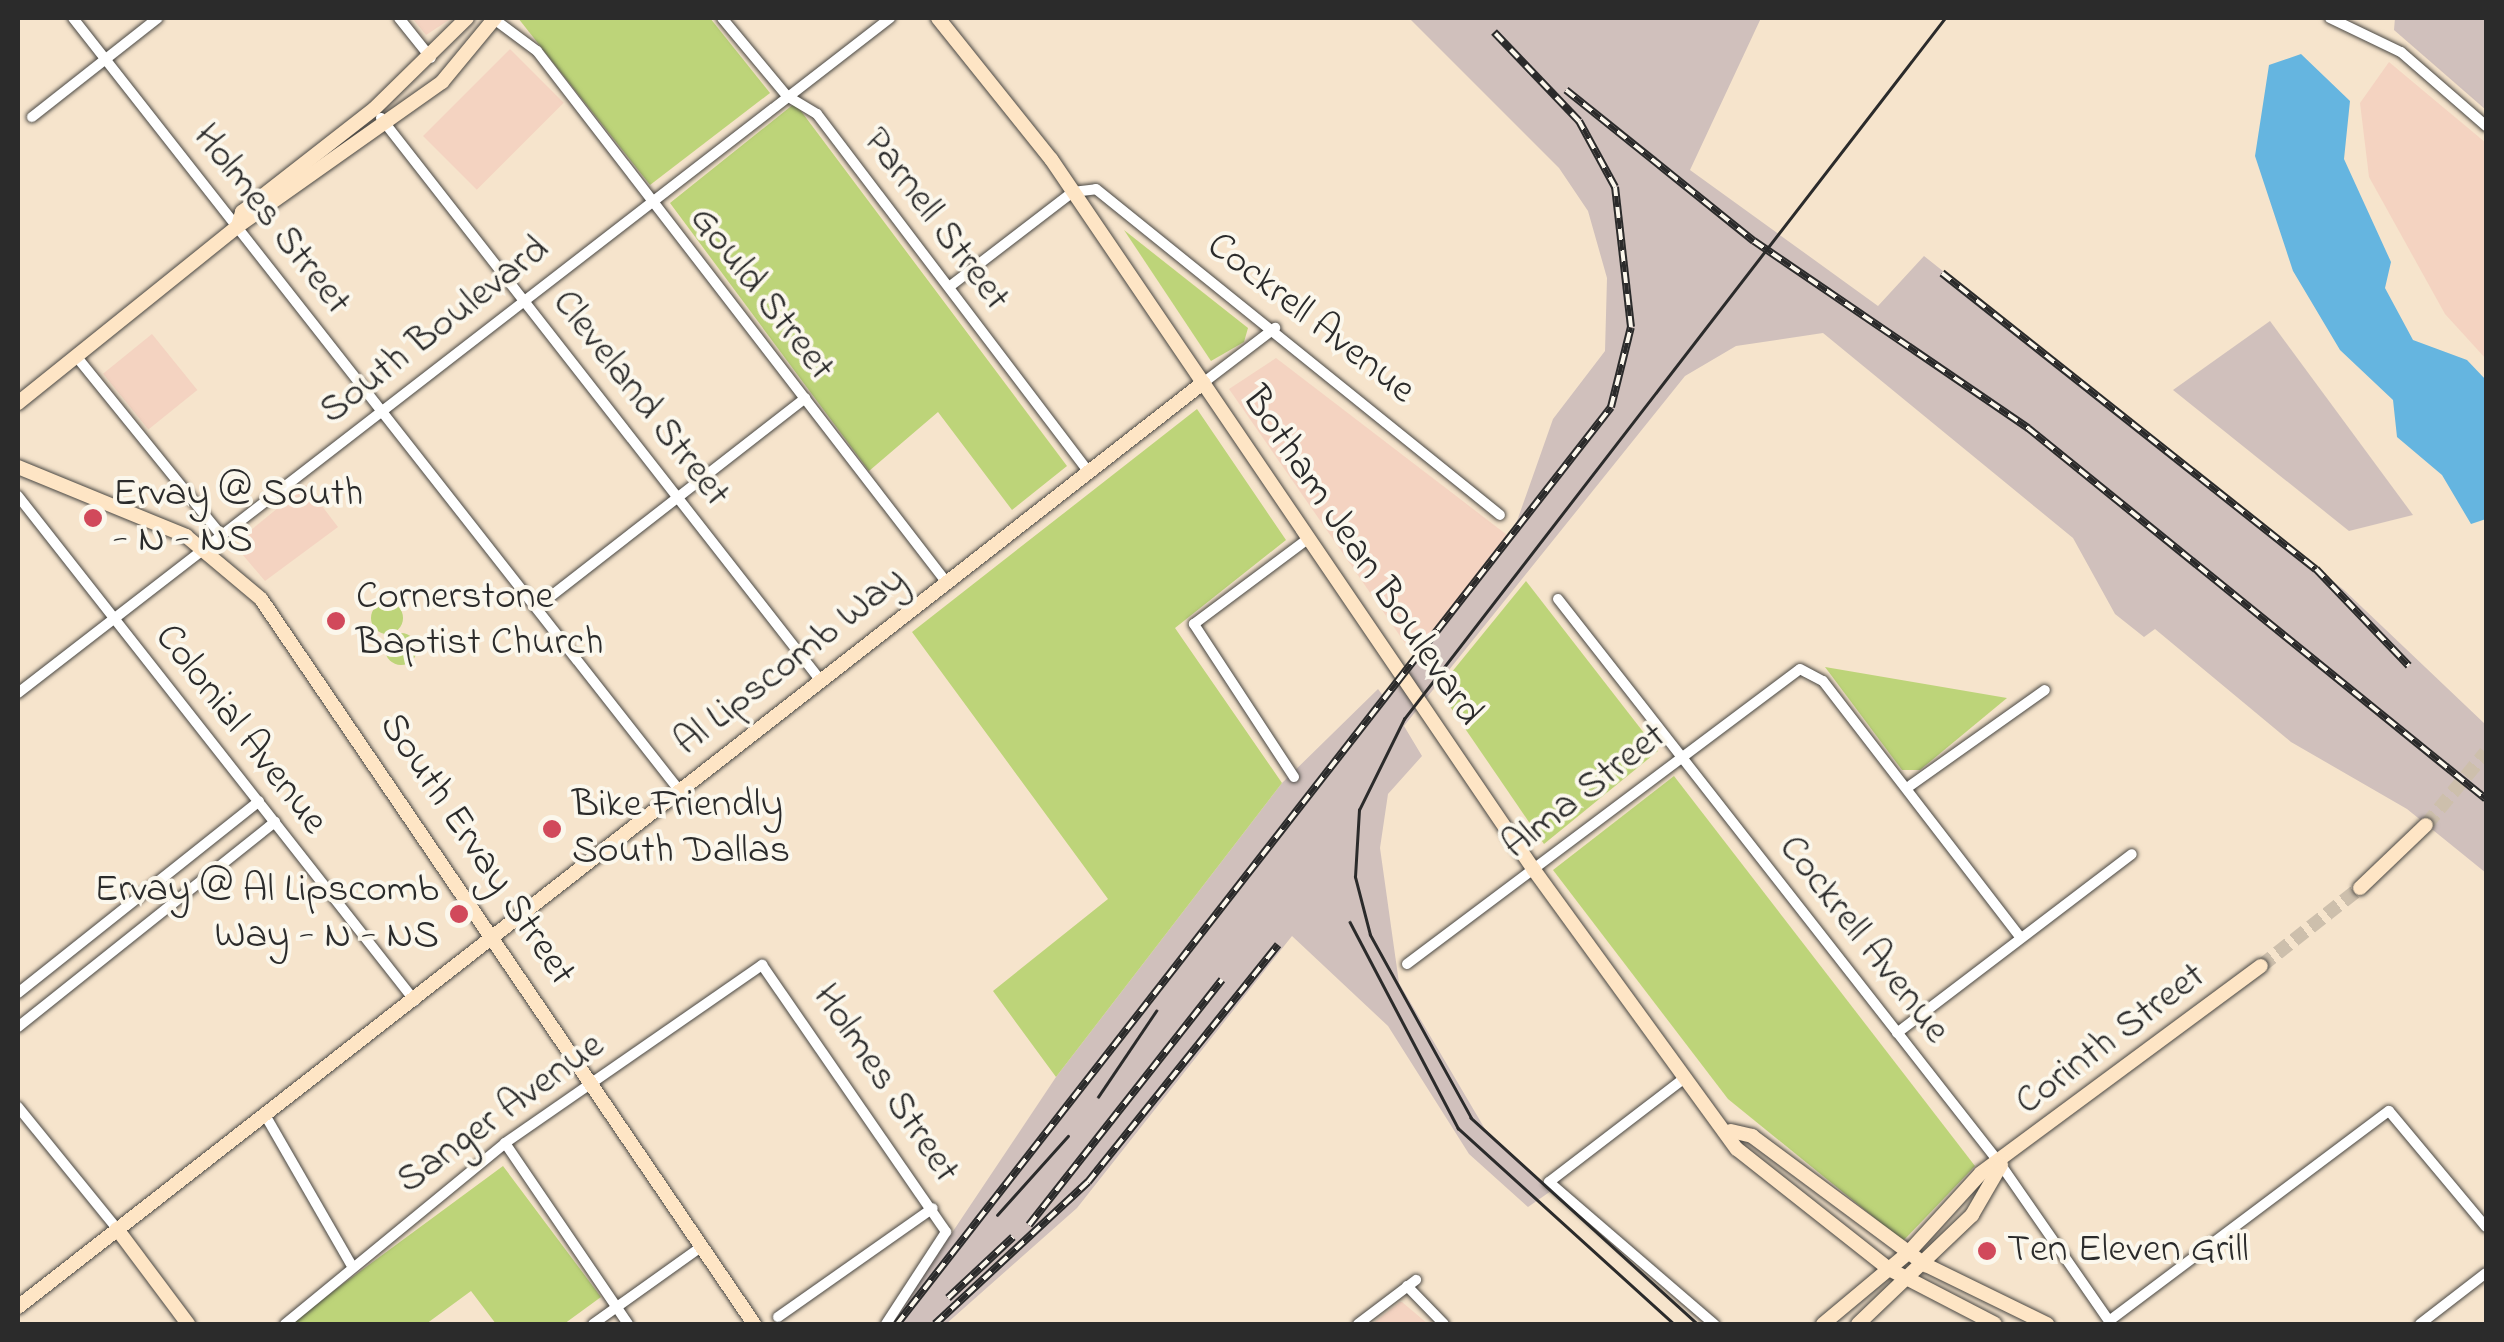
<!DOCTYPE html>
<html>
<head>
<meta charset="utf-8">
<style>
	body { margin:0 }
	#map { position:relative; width:2504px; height:1342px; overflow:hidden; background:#f6e4cc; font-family:"Indie Flower",sans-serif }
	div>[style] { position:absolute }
	.built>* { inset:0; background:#f4d3c1; transform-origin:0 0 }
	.industrial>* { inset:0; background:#d0c0bc }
	.green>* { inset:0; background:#bdd479 }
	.round { border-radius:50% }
	.water>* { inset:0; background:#65b5e0 }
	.secondary-tunnel>* { height:14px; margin-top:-7px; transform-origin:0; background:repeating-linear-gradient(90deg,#cdbfac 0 14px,transparent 0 21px) }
	.roads { filter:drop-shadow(0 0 2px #494743) drop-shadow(0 0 2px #494743) }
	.street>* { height:10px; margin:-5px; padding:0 5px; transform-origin:5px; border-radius:5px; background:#fff }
	.secondary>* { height:14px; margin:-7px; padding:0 7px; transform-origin:7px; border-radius:7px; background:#fee5c5 }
	.tram>* { height:2.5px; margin:-1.25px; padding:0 1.25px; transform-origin:1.25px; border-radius:1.25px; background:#2b2b2b }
	.rail>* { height:8px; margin-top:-4px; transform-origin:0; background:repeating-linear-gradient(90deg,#fbf7ec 0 11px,#2b2b2b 0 22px); box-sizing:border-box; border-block:2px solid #2b2b2b }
	.dots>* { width:28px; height:28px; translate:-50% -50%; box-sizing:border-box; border:5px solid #fbf7ec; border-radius:50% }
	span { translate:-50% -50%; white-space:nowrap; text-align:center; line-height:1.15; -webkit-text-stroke:8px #fbf7ec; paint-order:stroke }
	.street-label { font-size:40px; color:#2b2b2b }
	.poi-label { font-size:40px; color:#2b2b2b }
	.left { translate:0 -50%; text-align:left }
	.right { translate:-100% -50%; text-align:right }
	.frame { position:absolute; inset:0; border:20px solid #2b2b2b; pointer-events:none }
</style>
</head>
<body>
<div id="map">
	<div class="built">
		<i style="clip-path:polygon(412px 18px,452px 18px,426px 35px)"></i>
		<i style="left:510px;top:49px;width:76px;height:123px;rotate:45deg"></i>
		<i style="clip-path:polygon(2389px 62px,2486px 143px,2486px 359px,2445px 314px,2369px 177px,2360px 103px)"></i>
		<i style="left:152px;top:334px;width:72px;height:63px;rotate:51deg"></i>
		<i style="clip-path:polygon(1276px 358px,1511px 538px,1416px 659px,1229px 389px)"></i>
		<i style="clip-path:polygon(306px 485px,338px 527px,265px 581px,242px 554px,245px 535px)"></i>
		<i style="clip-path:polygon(1402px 1302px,1428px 1324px,1372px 1324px,1400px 1302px)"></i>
	</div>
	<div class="industrial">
		<i style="clip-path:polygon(1409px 18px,1761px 18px,1690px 170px,1878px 306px,1924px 256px,2344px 590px,2486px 725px,2486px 873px,2407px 809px,2291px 742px,2155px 629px,2144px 637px,2115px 614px,2073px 538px,1823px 333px,1736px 346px,1685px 376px,1404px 726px,1422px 756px,1388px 794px,1380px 848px,1399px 983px,1485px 1129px,1551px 1191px,1528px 1207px,1469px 1154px,1388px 1026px,1292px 936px,1077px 1208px,946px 1324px,891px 1324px,1056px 1077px,1282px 783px,1378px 689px,1384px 697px,1511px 538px,1553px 419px,1605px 351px,1607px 278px,1588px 211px,1559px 168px)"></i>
		<i style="clip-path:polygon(2395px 18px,2486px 18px,2486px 110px,2394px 30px)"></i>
		<i style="clip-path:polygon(2270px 321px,2413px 515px,2349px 531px,2173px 390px)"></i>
	</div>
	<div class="green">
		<i style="clip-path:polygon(518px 18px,710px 18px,770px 93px,650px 185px)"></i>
		<i style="clip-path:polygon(795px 103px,1067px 466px,1012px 510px,938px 412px,869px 471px,670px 203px)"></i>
		<i style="clip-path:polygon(1124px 230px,1248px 328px,1244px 342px,1211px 361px)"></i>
		<i style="clip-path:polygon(1197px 409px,1286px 540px,1175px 628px,1282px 783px,1056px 1077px,993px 991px,1108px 899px,912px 632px)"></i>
		<i style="clip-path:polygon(1526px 581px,1658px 751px,1544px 844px,1438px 689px)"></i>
		<i class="round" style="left:371px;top:602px;width:32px;height:32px"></i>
		<i class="round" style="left:385px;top:633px;width:32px;height:32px"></i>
		<i style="clip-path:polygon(1825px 667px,2007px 698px,1920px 770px,1902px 770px)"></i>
		<i style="clip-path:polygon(1674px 776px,1975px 1166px,1903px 1241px,1728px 1099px,1553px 870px)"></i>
		<i style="clip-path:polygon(503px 1166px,601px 1297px,564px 1324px,496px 1324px,471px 1291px,426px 1324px,290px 1323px)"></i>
	</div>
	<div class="water">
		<i style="clip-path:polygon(2301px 54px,2350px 101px,2344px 159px,2391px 262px,2385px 288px,2413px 340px,2467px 360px,2486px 380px,2486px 519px,2471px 524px,2442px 475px,2397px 437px,2393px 400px,2340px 350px,2293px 271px,2255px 156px,2269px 65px)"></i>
	</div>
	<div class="secondary-tunnel">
		<i style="left:2426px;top:825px;width:94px;rotate:-50.6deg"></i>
		<i style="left:2261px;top:966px;width:126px;rotate:-38.2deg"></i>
	</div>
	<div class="roads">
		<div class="street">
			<i style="left:73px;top:18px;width:981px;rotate:51.87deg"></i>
			<i style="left:399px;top:18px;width:51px;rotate:51.3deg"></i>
			<i style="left:722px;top:18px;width:102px;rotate:50.2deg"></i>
			<i style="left:787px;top:96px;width:35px;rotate:31deg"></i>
			<i style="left:817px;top:114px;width:450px;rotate:52.8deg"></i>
			<i style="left:2330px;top:18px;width:79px;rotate:25.6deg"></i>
			<i style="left:2401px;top:52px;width:113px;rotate:41deg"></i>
			<i style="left:494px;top:19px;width:54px;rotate:36.7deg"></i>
			<i style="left:537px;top:51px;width:672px;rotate:52.38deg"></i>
			<i style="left:32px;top:117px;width:160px;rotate:-38.2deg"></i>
			<i style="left:381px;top:118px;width:715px;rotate:51.99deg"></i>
			<i style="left:949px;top:287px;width:156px;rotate:-37.5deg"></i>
			<i style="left:1073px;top:192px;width:23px;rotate:-7deg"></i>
			<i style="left:1096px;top:189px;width:519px;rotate:38.9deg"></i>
			<i style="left:76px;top:356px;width:230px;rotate:51deg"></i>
			<i style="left:1203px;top:383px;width:91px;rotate:-37.4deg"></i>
			<i style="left:18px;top:496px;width:642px;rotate:51.83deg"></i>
			<i style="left:1558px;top:599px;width:719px;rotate:51.95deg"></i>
			<i style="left:2001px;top:1165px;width:193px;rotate:55.3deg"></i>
			<i style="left:537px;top:607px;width:340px;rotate:-37.9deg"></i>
			<i style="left:18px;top:693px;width:1103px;rotate:-37.74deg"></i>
			<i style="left:1294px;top:777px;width:183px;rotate:-123.2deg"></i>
			<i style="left:1194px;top:624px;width:144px;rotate:-36.8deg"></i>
			<i style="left:1907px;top:788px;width:169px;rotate:-35.4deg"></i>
			<i style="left:1407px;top:964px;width:491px;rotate:-36.9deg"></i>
			<i style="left:1800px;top:669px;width:26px;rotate:28deg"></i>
			<i style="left:1823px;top:681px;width:324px;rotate:52.4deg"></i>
			<i style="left:18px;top:993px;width:308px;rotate:-38.5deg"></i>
			<i style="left:18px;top:1027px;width:329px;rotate:-38.6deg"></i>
			<i style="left:1897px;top:1033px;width:295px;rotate:-37.3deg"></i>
			<i style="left:1682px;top:1080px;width:168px;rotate:142.5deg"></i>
			<i style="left:1549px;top:1182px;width:218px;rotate:40.7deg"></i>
			<i style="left:18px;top:1107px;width:157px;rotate:50.9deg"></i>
			<i style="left:264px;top:1113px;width:174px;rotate:60.1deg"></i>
			<i style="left:505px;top:1143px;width:219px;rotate:55.8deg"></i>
			<i style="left:1407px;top:1286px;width:53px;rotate:45.8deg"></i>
			<i style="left:778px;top:1317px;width:189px;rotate:-35.1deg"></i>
			<i style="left:2109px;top:1321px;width:350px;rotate:-36.9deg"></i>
			<i style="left:2389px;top:1111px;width:151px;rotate:50.1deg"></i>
			<i style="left:285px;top:1324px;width:285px;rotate:-39.4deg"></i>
			<i style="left:505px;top:1143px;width:313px;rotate:-34.7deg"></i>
			<i style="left:762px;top:965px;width:324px;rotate:55.4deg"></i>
			<i style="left:946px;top:1232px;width:110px;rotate:123.1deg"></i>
			<i style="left:593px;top:1324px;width:133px;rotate:-35.5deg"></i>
			<i style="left:1358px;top:1324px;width:73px;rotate:-37.2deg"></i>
			<i style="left:2420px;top:1324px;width:83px;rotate:-37.7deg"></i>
		</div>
		<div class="secondary">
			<i style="left:938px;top:18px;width:181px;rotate:51.3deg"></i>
			<i style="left:1051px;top:159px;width:860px;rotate:55.81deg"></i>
			<i style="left:1534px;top:870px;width:345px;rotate:54deg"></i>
			<i style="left:1737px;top:1149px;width:194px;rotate:38.3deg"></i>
			<i style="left:1889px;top:1269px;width:119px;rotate:27.4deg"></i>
			<i style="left:238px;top:226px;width:15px;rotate:-74deg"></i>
			<i style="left:242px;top:212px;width:167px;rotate:-38deg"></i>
			<i style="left:374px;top:109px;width:130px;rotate:-44.4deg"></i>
			<i style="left:18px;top:403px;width:282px;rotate:-38.8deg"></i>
			<i style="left:238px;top:226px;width:250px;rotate:-35.2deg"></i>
			<i style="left:442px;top:82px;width:83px;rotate:-50.4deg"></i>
			<i style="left:18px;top:467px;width:182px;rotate:22.3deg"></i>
			<i style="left:186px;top:536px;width:98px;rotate:40deg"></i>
			<i style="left:261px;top:599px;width:877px;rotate:55.78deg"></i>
			<i style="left:2360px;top:888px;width:91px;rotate:-43.7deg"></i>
			<i style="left:1731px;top:1131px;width:22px;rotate:13deg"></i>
			<i style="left:1752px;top:1136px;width:217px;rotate:36.6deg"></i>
			<i style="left:1926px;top:1265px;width:135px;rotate:26deg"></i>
			<i style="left:117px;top:1229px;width:119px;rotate:53.2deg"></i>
			<i style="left:18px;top:1307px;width:1503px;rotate:-37.95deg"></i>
			<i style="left:1823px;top:1324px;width:111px;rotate:-39.9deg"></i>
			<i style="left:1908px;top:1253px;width:108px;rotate:-47.6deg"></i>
			<i style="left:1981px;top:1173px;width:348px;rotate:-36.5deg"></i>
			<i style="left:1858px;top:1324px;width:158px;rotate:-43.7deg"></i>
			<i style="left:1972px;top:1215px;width:58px;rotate:-59.9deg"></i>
		</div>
	</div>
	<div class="tram">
		<i style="left:1350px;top:922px;width:233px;rotate:62.3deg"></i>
		<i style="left:1458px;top:1128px;width:292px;rotate:42.2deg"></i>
		<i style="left:1098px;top:1097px;width:104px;rotate:-56deg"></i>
		<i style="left:997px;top:1215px;width:106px;rotate:-48.1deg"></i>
		<i style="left:1697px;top:1324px;width:306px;rotate:-137.7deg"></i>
		<i style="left:1471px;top:1118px;width:209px;rotate:-118.9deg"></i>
		<i style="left:1370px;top:935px;width:60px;rotate:-104.5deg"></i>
		<i style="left:1355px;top:877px;width:67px;rotate:-86.6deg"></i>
		<i style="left:1359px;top:810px;width:102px;rotate:-63.7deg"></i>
		<i style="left:1404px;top:719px;width:885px;rotate:-52.34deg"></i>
	</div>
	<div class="rail">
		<i style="left:1566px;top:90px;width:241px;rotate:38.8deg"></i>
		<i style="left:1754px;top:241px;width:332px;rotate:34.3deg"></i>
		<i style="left:2028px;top:428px;width:589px;rotate:39.01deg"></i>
		<i style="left:1942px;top:273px;width:477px;rotate:38.4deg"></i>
		<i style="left:2316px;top:569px;width:134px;rotate:46.2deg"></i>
		<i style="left:1029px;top:1225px;width:312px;rotate:-51.8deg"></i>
		<i style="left:948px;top:1298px;width:89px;rotate:-43.2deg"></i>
		<i style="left:897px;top:1324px;width:1162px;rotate:-52.09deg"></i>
		<i style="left:1611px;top:407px;width:82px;rotate:-76deg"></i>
		<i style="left:1631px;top:327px;width:141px;rotate:-96.5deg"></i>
		<i style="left:1615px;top:187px;width:75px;rotate:-118.6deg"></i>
		<i style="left:1579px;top:121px;width:123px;rotate:-133.7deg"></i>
		<i style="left:935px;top:1324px;width:209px;rotate:-42.9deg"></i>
		<i style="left:1088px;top:1182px;width:304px;rotate:-51.3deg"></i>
	</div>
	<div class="dots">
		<i style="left:93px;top:518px;background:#d1495b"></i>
		<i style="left:336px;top:621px;background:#d1495b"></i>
		<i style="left:552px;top:829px;background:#d1495b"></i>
		<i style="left:459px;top:914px;background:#d1495b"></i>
		<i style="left:1987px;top:1251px;background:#d1495b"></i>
	</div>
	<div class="street-label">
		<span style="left:271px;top:220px;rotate:52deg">Holmes Street</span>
		<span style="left:935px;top:220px;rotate:53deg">Parnell Street</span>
		<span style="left:761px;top:294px;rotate:52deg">Gould Street</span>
		<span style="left:1310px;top:319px;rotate:38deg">Cockrell Avenue</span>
		<span style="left:435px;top:331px;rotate:-38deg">South Boulevard</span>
		<span style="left:640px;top:399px;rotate:52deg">Cleveland Street</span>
		<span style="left:1361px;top:557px;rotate:56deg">Botham Jean Boulevard</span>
		<span style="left:791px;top:662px;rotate:-38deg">Al Lipscomb Way</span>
		<span style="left:240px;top:730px;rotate:52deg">Colonial Avenue</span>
		<span style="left:1585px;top:792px;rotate:-38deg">Alma Street</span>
		<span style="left:476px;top:850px;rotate:56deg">South Ervay Street</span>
		<span style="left:1863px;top:940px;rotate:52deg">Cockrell Avenue</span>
		<span style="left:2111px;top:1040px;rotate:-37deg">Corinth Street</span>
		<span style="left:885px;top:1084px;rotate:56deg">Holmes Street</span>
		<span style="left:501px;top:1114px;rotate:-36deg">Sanger Avenue</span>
	</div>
	<div class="poi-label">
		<span class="left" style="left:113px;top:518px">Ervay @ South<br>- N - NS</span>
		<span class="left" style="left:356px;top:621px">Cornerstone<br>Baptist Church</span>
		<span class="left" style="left:572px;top:829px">Bike Friendly<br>South Dallas</span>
		<span class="right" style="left:439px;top:914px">Ervay @ Al Lipscomb<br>Way - N - NS</span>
		<span class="left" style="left:2007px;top:1251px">Ten Eleven Grill</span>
	</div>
	<div class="frame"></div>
</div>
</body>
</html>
